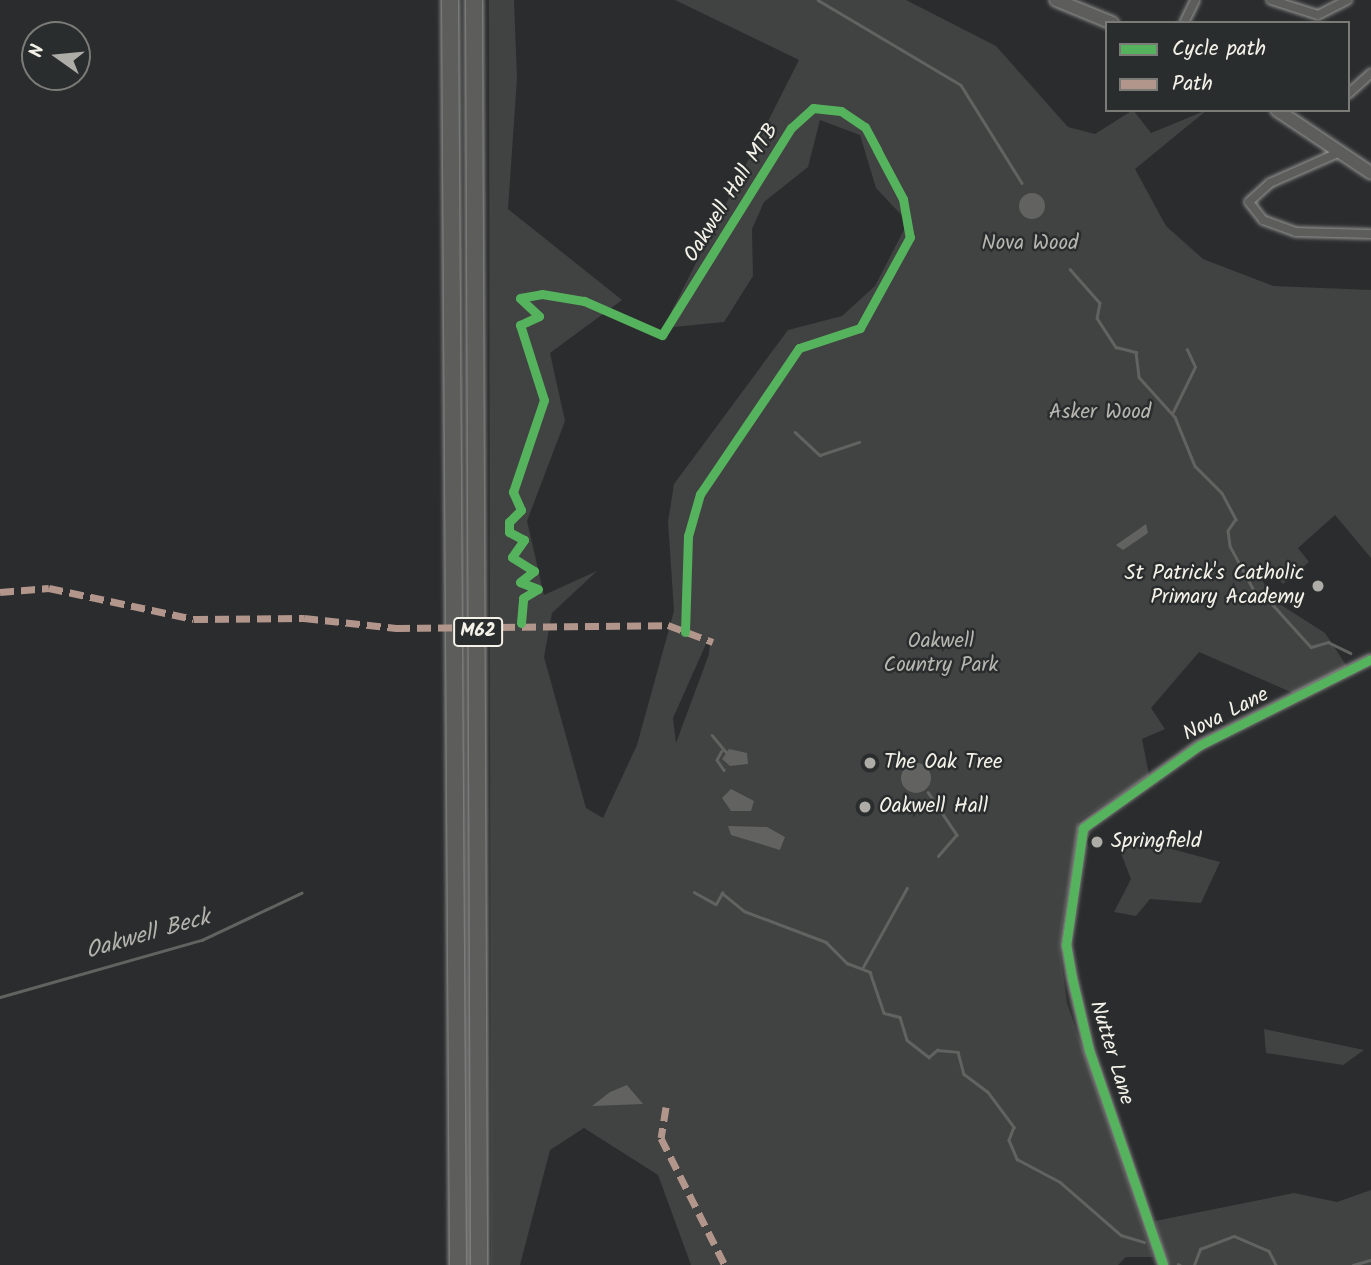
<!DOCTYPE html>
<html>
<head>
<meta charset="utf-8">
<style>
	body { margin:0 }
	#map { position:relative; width:1371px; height:1265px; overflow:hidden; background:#2b2c2d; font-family:Kalam,sans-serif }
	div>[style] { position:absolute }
	.green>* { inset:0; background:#414242 }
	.water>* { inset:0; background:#626361 }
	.round { border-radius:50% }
	.stream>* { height:2.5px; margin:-1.25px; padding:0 1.25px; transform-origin:1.25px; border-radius:1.25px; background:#626361 }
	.roads { filter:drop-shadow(0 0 2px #979796) drop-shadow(0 0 2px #979796) }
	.street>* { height:8px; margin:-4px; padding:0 4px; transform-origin:4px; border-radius:4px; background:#5d5d5c }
	.secondary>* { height:12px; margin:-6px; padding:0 6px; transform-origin:6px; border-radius:6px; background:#5d5d5c }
	.highway>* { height:16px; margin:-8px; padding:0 8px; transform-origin:8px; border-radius:8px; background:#5d5d5c }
	.quiet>* { height:7px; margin-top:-3.5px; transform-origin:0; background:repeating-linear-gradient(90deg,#b2968c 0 14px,transparent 0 21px) }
	.cycleway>* { height:9px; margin:-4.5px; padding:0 4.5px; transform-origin:4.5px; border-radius:4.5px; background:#56b35d }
	.dots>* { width:19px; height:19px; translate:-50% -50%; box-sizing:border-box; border:4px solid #2a2d2e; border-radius:50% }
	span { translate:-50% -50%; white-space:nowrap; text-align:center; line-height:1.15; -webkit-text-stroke:5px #2a2d2e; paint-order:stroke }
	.shield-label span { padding:2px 5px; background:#2a2d2e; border:2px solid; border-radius:5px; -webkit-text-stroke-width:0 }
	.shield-label { font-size:19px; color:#f4f1e8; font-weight:700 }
	.street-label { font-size:21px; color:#f4f1e8 }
	.park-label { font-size:21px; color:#b6b5af }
	.poi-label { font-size:21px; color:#f4f1e8 }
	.right { translate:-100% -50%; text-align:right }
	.left { translate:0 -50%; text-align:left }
	.water-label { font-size:23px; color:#b5b3ae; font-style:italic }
	.legend { position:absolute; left:1105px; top:21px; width:245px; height:91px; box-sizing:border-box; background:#2a2d2e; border:2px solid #7b7b78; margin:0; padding:9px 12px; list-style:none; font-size:21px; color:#f4f1e8 }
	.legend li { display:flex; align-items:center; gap:14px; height:35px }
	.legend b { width:35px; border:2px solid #7b7b78 }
	.north { position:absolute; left:21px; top:21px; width:70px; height:70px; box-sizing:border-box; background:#2a2d2e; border:2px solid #7b7b78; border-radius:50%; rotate:285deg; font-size:19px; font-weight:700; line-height:28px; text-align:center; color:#f4f1e8 }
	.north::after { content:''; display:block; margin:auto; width:24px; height:32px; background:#aeaca7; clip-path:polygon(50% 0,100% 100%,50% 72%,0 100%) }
</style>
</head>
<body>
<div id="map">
	<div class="green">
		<i style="clip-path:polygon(evenodd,489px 0,514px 0,517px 78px,508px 209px,622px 300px,550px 353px,565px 421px,527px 521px,544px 595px,597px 571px,552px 613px,544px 657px,586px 808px,603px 818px,637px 745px,674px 611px,668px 522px,674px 484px,788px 330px,842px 316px,875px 286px,908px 222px,876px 188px,860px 135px,820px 120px,808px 167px,764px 202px,752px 229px,753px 276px,724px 322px,663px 328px,799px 60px,675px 0,906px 0,996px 46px,1068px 127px,1095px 134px,1133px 110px,1151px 133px,1207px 110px,1135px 169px,1166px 226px,1203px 259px,1273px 286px,1371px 290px,1371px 558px,1335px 515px,1298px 548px,1309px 562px,1283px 584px,1270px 570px,1254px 569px,1278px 603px,1325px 633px,1348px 668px,1293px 693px,1199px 652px,1151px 708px,1165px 729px,1142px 739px,1149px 775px,1079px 821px,1059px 944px,1067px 1003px,1153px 1257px,1126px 1257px,1118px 1265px,691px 1265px,658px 1175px,584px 1128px,550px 1150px,520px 1265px,491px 1265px,489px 0,710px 635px,709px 654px,676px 743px,673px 718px,710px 635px)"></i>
		<i style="clip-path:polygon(1113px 833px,1220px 862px,1201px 903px,1150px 899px,1136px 916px,1114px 912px,1131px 879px)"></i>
		<i style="clip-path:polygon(1264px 1029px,1364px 1050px,1343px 1065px,1266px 1053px)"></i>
		<i style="clip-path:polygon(1371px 1190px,1371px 1265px,1167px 1265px,1155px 1221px,1294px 1193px,1337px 1202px)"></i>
	</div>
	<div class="water">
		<i class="round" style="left:1019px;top:193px;width:26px;height:26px"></i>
		<i style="clip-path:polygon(1146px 524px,1148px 533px,1123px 550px,1116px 545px)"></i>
		<i style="clip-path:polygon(729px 749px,747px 753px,748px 764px,730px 766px,722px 759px)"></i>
		<i class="round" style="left:901px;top:763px;width:30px;height:30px"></i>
		<i style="clip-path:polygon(731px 789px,754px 801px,751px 811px,731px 811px,722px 798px)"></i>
		<i style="clip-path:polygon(728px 826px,767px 827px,785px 837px,780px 850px,731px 835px)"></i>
		<i style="clip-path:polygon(627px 1085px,643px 1104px,592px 1106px,610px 1092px)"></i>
	</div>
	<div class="stream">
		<i style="left:818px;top:0;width:166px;rotate:30.7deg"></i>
		<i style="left:961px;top:85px;width:115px;rotate:58.1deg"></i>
		<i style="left:1070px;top:269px;width:45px;rotate:48.6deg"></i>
		<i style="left:1100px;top:303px;width:15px;rotate:101deg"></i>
		<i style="left:1097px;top:318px;width:35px;rotate:57deg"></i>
		<i style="left:1116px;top:347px;width:21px;rotate:14deg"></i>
		<i style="left:1136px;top:352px;width:25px;rotate:83deg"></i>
		<i style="left:1139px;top:377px;width:54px;rotate:48deg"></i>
		<i style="left:1175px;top:417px;width:53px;rotate:67.8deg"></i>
		<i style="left:1195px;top:466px;width:38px;rotate:45deg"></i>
		<i style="left:1222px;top:493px;width:30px;rotate:62deg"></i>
		<i style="left:1236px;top:519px;width:14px;rotate:124deg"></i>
		<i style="left:1228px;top:531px;width:15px;rotate:82deg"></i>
		<i style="left:1230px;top:546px;width:55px;rotate:61.6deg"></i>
		<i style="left:1256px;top:594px;width:8px;rotate:7deg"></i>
		<i style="left:1264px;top:595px;width:70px;rotate:47.9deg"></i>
		<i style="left:1311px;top:647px;width:18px;rotate:-16deg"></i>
		<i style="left:1328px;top:642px;width:25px;rotate:26deg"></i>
		<i style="left:1172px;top:414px;width:52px;rotate:-63.9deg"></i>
		<i style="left:1195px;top:367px;width:19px;rotate:-115deg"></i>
		<i style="left:795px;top:432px;width:34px;rotate:43deg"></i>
		<i style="left:820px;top:455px;width:41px;rotate:-18.4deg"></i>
		<i style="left:712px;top:735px;width:23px;rotate:50deg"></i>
		<i style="left:722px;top:751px;width:10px;rotate:119deg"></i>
		<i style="left:717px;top:760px;width:12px;rotate:55deg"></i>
		<i style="left:928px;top:792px;width:52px;rotate:56deg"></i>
		<i style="left:957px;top:835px;width:28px;rotate:131deg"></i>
		<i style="left:694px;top:892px;width:25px;rotate:29deg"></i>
		<i style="left:716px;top:904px;width:13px;rotate:-61deg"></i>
		<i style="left:722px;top:893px;width:28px;rotate:39deg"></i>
		<i style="left:744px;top:911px;width:88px;rotate:20.7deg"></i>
		<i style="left:826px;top:942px;width:30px;rotate:45deg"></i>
		<i style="left:847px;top:963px;width:25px;rotate:21deg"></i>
		<i style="left:870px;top:972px;width:43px;rotate:71.1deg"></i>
		<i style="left:884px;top:1013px;width:16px;rotate:14deg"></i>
		<i style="left:900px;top:1017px;width:24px;rotate:73deg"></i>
		<i style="left:907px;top:1040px;width:28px;rotate:38deg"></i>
		<i style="left:929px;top:1057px;width:11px;rotate:-41deg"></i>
		<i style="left:937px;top:1050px;width:21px;rotate:5deg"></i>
		<i style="left:958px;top:1052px;width:23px;rotate:75deg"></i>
		<i style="left:964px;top:1074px;width:30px;rotate:37deg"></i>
		<i style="left:988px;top:1092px;width:44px;rotate:53.4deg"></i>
		<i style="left:1014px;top:1127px;width:14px;rotate:111deg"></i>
		<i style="left:1009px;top:1140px;width:21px;rotate:67deg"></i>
		<i style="left:1017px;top:1159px;width:49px;rotate:28.1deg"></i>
		<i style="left:1060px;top:1182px;width:81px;rotate:41deg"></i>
		<i style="left:1121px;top:1235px;width:24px;rotate:17deg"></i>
		<i style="left:863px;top:967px;width:90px;rotate:-60.9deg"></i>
		<i style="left:0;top:997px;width:210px;rotate:-15.8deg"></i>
		<i style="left:202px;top:940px;width:110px;rotate:-25.4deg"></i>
		<i style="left:1178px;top:1264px;width:2px;rotate:27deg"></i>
		<i style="left:1194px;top:1265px;width:17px;rotate:-69deg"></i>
		<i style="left:1200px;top:1249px;width:36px;rotate:-21deg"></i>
		<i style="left:1234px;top:1236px;width:38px;rotate:23deg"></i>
		<i style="left:1269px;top:1251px;width:16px;rotate:63deg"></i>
		<i style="left:1353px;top:1265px;width:19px;rotate:-16deg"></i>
	</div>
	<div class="roads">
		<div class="street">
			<i style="left:1271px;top:0;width:49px;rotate:17.7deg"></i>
			<i style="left:1318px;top:15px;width:33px;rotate:-27deg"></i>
			<i style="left:1184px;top:23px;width:25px;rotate:-64deg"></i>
			<i style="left:1348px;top:94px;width:31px;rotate:-42deg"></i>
			<i style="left:1340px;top:152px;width:77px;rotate:156.1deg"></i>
			<i style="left:1270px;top:183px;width:28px;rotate:138deg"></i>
			<i style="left:1249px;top:202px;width:23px;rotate:52deg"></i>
			<i style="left:1263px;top:220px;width:35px;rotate:20deg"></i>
			<i style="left:1296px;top:232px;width:75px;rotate:1.5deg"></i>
			<i style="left:1163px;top:1265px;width:227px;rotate:-109deg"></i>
			<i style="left:1089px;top:1050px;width:74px;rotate:-103.3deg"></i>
			<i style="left:1072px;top:978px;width:34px;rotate:-100deg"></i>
			<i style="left:1066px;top:945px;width:118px;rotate:-81.7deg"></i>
			<i style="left:1083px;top:828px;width:143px;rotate:-35.4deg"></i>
			<i style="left:1200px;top:745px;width:191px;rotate:-26.7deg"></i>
		</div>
		<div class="secondary">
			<i style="left:1056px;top:0;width:61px;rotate:22.3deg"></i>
			<i style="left:1277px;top:110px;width:113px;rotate:33.8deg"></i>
		</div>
		<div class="highway">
			<i style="left:450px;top:0;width:1265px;rotate:89.64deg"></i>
			<i style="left:474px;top:0;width:1265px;rotate:89.77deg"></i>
		</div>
	</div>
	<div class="quiet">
		<i style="left:0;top:592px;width:49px;rotate:-4.7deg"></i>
		<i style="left:49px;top:588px;width:148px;rotate:12.1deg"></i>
		<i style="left:194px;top:619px;width:110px;rotate:-0.5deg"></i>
		<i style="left:304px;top:618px;width:93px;rotate:6.2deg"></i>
		<i style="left:396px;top:628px;width:272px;rotate:-0.6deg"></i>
		<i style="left:668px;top:625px;width:48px;rotate:20.7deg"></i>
		<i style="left:666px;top:1107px;width:31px;rotate:99deg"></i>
		<i style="left:661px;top:1138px;width:142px;rotate:63.3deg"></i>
	</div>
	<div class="cycleway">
		<i style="left:521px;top:623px;width:25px;rotate:-85deg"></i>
		<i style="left:523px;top:598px;width:17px;rotate:-31deg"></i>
		<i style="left:538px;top:589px;width:19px;rotate:-159deg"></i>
		<i style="left:520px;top:582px;width:18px;rotate:-38deg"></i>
		<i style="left:534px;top:571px;width:26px;rotate:-148deg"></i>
		<i style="left:512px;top:557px;width:21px;rotate:-55deg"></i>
		<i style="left:524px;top:540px;width:17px;rotate:-152deg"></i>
		<i style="left:509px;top:532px;width:10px;rotate:-90deg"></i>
		<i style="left:509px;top:522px;width:17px;rotate:-45deg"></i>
		<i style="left:521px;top:510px;width:20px;rotate:-114deg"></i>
		<i style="left:513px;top:492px;width:97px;rotate:-71.4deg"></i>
		<i style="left:544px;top:400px;width:79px;rotate:-107.7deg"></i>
		<i style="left:520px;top:325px;width:21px;rotate:-25deg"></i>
		<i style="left:539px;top:316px;width:26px;rotate:-137deg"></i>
		<i style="left:520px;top:298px;width:22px;rotate:-10deg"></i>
		<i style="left:542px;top:294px;width:43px;rotate:9.5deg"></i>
		<i style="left:584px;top:301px;width:85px;rotate:23.6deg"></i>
		<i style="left:662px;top:335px;width:244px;rotate:-58.1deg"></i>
		<i style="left:791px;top:128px;width:30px;rotate:-42deg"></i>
		<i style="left:813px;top:108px;width:28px;rotate:6deg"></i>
		<i style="left:841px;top:111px;width:29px;rotate:34deg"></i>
		<i style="left:865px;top:127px;width:26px;rotate:62deg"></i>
		<i style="left:877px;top:150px;width:55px;rotate:62deg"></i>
		<i style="left:903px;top:199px;width:39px;rotate:80deg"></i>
		<i style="left:910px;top:237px;width:104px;rotate:118.8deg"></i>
		<i style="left:860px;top:328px;width:64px;rotate:161.8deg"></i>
		<i style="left:799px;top:348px;width:176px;rotate:124.1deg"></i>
		<i style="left:700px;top:494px;width:44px;rotate:105.9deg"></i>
		<i style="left:688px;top:536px;width:96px;rotate:91.8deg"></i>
		<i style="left:1163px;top:1265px;width:227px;rotate:-109deg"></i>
		<i style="left:1089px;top:1050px;width:74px;rotate:-103.3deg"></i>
		<i style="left:1072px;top:978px;width:34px;rotate:-100deg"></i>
		<i style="left:1066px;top:945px;width:118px;rotate:-81.7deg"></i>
		<i style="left:1083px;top:828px;width:143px;rotate:-35.4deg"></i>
		<i style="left:1200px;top:745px;width:191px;rotate:-26.7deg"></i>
	</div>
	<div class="dots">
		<i style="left:1318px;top:586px;background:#aeaca7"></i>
		<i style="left:870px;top:763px;background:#aeaca7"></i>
		<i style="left:865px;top:807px;background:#aeaca7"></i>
		<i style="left:1097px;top:842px;background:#aeaca7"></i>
	</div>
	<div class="shield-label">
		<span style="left:478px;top:632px">M62</span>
	</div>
	<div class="street-label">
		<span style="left:732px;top:193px;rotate:-58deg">Oakwell Hall MTB</span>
		<span style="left:1226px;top:715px;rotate:-27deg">Nova Lane</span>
		<span style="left:1111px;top:1053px;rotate:73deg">Nutter Lane</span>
	</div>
	<div class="park-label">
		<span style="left:1030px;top:244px">Nova Wood</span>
		<span style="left:1100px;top:413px">Asker Wood</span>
		<span style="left:941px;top:654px">Oakwell<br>Country Park</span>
	</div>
	<div class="poi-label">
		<span class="right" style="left:1304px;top:586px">St Patrick's Catholic<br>Primary Academy</span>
		<span class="left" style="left:884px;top:763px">The Oak Tree</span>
		<span class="left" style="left:879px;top:807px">Oakwell Hall</span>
		<span class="left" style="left:1111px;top:842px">Springfield</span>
	</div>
	<div class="water-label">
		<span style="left:148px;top:935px;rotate:-16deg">Oakwell Beck</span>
	</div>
	<ul class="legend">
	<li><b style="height:9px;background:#56b35d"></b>Cycle path</li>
	<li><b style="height:9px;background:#b2968c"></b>Path</li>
	</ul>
	<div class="north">N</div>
</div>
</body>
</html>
